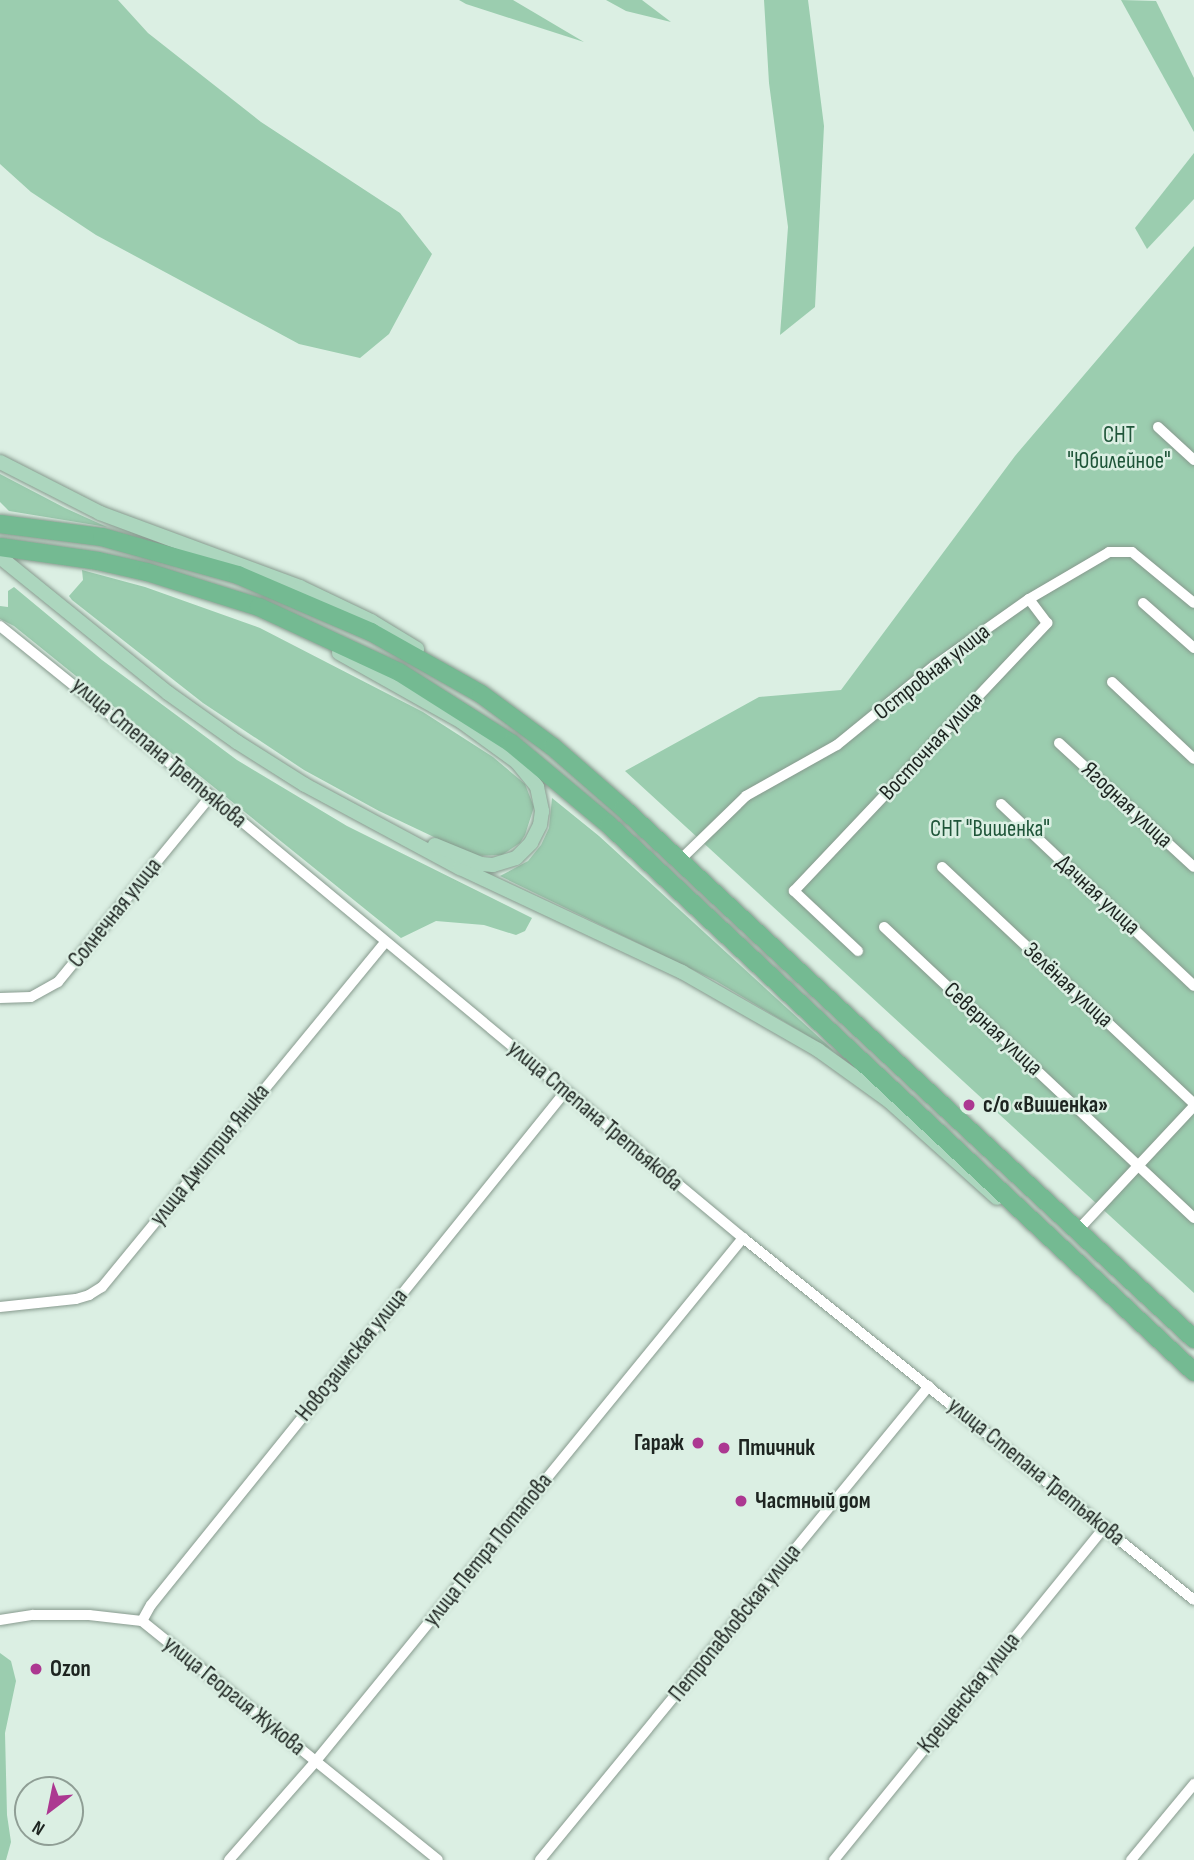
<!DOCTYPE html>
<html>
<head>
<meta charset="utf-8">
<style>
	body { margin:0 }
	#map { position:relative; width:1194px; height:1860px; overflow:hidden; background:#dbefe3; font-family:"Sofia Sans Condensed",sans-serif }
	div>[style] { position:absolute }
	.green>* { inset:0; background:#9bcdaf }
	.roads { filter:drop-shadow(0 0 2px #879a8e) drop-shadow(0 0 2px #879a8e) }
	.street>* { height:10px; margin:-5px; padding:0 5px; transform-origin:5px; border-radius:5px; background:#fff }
	.primary>* { height:14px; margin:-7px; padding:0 7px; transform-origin:7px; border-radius:7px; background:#acd6be }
	.highway>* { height:18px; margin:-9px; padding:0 9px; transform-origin:9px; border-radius:9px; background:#74ba92 }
	.dots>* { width:19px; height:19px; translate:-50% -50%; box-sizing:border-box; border:4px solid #dbefe3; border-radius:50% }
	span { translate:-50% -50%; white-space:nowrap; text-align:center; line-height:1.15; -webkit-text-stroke:5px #dbefe3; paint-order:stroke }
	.park-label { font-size:23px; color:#1f5539 }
	.street-label { font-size:23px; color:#1d2420 }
	.poi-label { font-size:23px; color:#1d2420; font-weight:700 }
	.left { translate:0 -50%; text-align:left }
	.right { translate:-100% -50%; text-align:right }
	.north { position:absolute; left:14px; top:1776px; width:70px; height:70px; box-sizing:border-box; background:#dbefe3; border:2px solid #8f9e95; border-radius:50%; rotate:212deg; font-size:19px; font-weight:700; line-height:28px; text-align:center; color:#1d2420 }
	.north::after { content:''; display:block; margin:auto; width:24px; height:32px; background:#ac3891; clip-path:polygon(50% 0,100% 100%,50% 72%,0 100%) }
</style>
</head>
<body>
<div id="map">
	<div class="green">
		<i style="clip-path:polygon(0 0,118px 0,148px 33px,261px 122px,400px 213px,432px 254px,389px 334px,360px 358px,299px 344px,96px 235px,31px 192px,0 164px)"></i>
		<i style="clip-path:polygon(459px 0,513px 0,584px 42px,466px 4px)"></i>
		<i style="clip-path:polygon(606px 0,642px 0,671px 22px,626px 11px)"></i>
		<i style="clip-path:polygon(764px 0,808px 0,824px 126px,815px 307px,780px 335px,788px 227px,769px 83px)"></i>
		<i style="clip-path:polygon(1121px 0,1156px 1px,1194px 78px,1194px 132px)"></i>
		<i style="clip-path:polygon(1194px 153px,1194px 199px,1147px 249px,1135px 228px)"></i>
		<i style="clip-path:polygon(1194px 246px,1194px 1293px,625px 771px,759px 697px,841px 690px,1015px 456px)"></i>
		<i style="clip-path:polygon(0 474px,65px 508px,107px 527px,9px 511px,0 502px)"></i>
		<i style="clip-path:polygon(82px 570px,145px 587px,260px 628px,423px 712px,493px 757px,525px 784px,534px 807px,525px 835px,520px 843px,502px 855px,474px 856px,379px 811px,304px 770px,203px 703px,72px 600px,69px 596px,83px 580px)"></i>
		<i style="clip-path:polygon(14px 587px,102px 660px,237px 760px,347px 826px,532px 918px,525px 931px,516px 935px,484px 925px,436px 921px,401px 938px,14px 626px,0 619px,0 606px,8px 607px,8px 591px)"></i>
		<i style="clip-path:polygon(552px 798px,599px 836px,835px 1052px,716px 981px,500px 876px,528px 861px,541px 845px,549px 828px)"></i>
		<i style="clip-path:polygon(0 1653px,11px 1661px,16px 1681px,5px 1733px,7px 1815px,11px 1842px,6px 1860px,0 1860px)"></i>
	</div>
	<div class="roads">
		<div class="street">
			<i style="left:1158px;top:427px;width:49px;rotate:42.5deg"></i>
			<i style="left:1143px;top:603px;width:68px;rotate:41.4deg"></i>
			<i style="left:0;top:626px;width:309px;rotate:38.9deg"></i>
			<i style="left:240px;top:820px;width:654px;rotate:39.73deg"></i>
			<i style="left:743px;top:1238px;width:578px;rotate:38.75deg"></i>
			<i style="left:1112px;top:682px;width:112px;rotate:43.2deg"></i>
			<i style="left:1059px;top:743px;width:183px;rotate:42.6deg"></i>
			<i style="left:1001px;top:804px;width:265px;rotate:43.3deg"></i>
			<i style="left:680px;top:860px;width:92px;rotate:-44.1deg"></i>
			<i style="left:746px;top:796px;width:104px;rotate:-29.3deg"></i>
			<i style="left:837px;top:745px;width:125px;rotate:-39.2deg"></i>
			<i style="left:934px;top:666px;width:116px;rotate:-35.2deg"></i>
			<i style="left:1029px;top:599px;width:93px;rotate:-30.4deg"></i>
			<i style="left:1109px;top:552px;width:23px"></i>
			<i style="left:1132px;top:552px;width:80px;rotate:39.4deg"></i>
			<i style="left:942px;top:867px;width:346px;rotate:43.2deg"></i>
			<i style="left:884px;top:927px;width:425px;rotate:43.2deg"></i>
			<i style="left:858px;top:951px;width:88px;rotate:-136.8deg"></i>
			<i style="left:794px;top:891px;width:369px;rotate:-46.6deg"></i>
			<i style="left:1047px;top:623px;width:30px;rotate:-127deg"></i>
			<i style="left:0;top:998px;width:31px;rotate:-2deg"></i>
			<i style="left:31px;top:997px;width:31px;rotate:-29deg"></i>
			<i style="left:58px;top:982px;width:241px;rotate:-50.6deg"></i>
			<i style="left:1078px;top:1230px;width:170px;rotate:-46.9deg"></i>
			<i style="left:0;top:1307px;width:76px;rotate:-6deg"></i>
			<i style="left:76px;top:1299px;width:14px;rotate:-17deg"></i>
			<i style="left:89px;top:1295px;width:15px;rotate:-32deg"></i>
			<i style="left:102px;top:1287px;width:446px;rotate:-50.6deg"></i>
			<i style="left:0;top:1620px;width:33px;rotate:-9deg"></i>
			<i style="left:33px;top:1615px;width:56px"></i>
			<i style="left:89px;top:1615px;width:53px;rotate:6.5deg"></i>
			<i style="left:142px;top:1621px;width:380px;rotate:38.9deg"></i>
			<i style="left:142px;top:1621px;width:18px;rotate:-61deg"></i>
			<i style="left:151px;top:1605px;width:659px;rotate:-51.1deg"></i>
			<i style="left:229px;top:1860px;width:130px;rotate:-48.7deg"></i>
			<i style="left:315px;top:1762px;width:677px;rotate:-50.76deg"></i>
			<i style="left:540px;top:1860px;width:613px;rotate:-50.63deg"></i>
			<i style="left:834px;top:1860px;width:430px;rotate:-50.9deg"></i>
			<i style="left:1131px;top:1860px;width:99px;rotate:-50.3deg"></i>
		</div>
		<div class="primary">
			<i style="left:0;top:462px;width:112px;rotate:27deg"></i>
			<i style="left:100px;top:513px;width:213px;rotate:20.3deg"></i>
			<i style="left:300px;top:587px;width:79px;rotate:25.6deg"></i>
			<i style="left:371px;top:621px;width:54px;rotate:31.3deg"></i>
			<i style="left:0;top:557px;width:216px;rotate:39deg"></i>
			<i style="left:168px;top:693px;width:85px;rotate:35.4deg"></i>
			<i style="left:237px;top:742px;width:80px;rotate:32.3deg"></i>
			<i style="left:305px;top:785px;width:176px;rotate:28.2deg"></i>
			<i style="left:460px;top:868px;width:245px;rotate:25.1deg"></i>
			<i style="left:682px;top:972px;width:157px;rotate:29.8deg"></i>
			<i style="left:818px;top:1050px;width:87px;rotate:35.7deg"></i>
			<i style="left:889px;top:1101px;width:145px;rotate:41.9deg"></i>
			<i style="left:339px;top:653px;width:141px;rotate:29.3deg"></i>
			<i style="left:462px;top:722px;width:68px;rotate:36deg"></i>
			<i style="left:517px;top:762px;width:32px;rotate:51deg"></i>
			<i style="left:537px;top:787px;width:25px;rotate:78deg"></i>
			<i style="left:542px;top:811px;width:14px;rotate:98deg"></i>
			<i style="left:540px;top:825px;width:20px;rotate:117deg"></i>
			<i style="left:531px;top:843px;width:21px;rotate:135deg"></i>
			<i style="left:516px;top:858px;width:24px;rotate:163deg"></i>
			<i style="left:493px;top:865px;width:12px;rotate:-175deg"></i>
			<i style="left:481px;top:864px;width:50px;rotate:-157.6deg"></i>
		</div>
		<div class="highway">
			<i style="left:0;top:524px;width:103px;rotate:7.3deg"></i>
			<i style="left:102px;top:537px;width:141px;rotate:15.6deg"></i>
			<i style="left:238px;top:575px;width:145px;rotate:23.2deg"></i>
			<i style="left:371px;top:632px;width:126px;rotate:29.4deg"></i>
			<i style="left:481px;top:694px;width:89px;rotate:36.4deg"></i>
			<i style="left:553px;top:747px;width:93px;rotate:41.1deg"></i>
			<i style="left:623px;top:808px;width:780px;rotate:42.92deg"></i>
			<i style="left:0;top:547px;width:99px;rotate:8.1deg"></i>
			<i style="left:98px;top:561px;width:50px;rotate:12.7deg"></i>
			<i style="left:147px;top:572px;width:117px;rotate:17.4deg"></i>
			<i style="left:259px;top:607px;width:154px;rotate:24.9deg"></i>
			<i style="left:399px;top:672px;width:133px;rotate:32.4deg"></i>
			<i style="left:511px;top:743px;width:128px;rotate:39.9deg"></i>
			<i style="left:609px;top:825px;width:801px;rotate:43.08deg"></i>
		</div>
	</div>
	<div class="dots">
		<i style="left:969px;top:1105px;background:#ac3891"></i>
		<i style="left:698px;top:1443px;background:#ac3891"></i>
		<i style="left:724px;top:1448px;background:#ac3891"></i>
		<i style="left:741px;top:1501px;background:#ac3891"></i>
		<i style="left:36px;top:1669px;background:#ac3891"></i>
	</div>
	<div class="park-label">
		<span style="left:1119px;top:448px">СНТ<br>"Юбилейное"</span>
		<span style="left:990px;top:829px">СНТ "Вишенка"</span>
	</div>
	<div class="street-label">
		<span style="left:932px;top:672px;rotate:-38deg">Островная улица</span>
		<span style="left:931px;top:746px;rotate:-47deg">Восточная улица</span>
		<span style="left:159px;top:753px;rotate:40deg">улица Степана Третьякова</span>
		<span style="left:1127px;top:805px;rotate:43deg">Ягодная улица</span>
		<span style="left:1098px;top:895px;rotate:43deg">Дачная улица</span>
		<span style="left:115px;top:913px;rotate:-51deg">Солнечная улица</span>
		<span style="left:1068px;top:985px;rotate:43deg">Зелёная улица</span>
		<span style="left:993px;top:1029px;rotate:43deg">Северная улица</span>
		<span style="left:595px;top:1116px;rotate:40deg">улица Степана Третьякова</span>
		<span style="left:210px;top:1155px;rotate:-51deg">улица Дмитрия Яника</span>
		<span style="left:352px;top:1355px;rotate:-51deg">Новозаимская улица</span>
		<span style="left:1036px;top:1472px;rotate:39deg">улица Степана Третьякова</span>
		<span style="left:488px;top:1550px;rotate:-51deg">улица Петра Потапова</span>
		<span style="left:735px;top:1623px;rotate:-51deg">Петропавловская улица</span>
		<span style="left:969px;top:1693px;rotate:-51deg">Крещенская улица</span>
		<span style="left:234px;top:1696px;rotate:39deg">улица Георгия Жукова</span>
	</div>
	<div class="poi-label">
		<span class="left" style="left:983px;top:1105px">с/о «Вишенка»</span>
		<span class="right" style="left:684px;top:1443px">Гараж</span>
		<span class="left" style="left:738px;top:1448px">Птичник</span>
		<span class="left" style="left:755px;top:1501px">Частный дом</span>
		<span class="left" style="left:50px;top:1669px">Ozon</span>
	</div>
	<div class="north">N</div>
</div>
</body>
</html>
